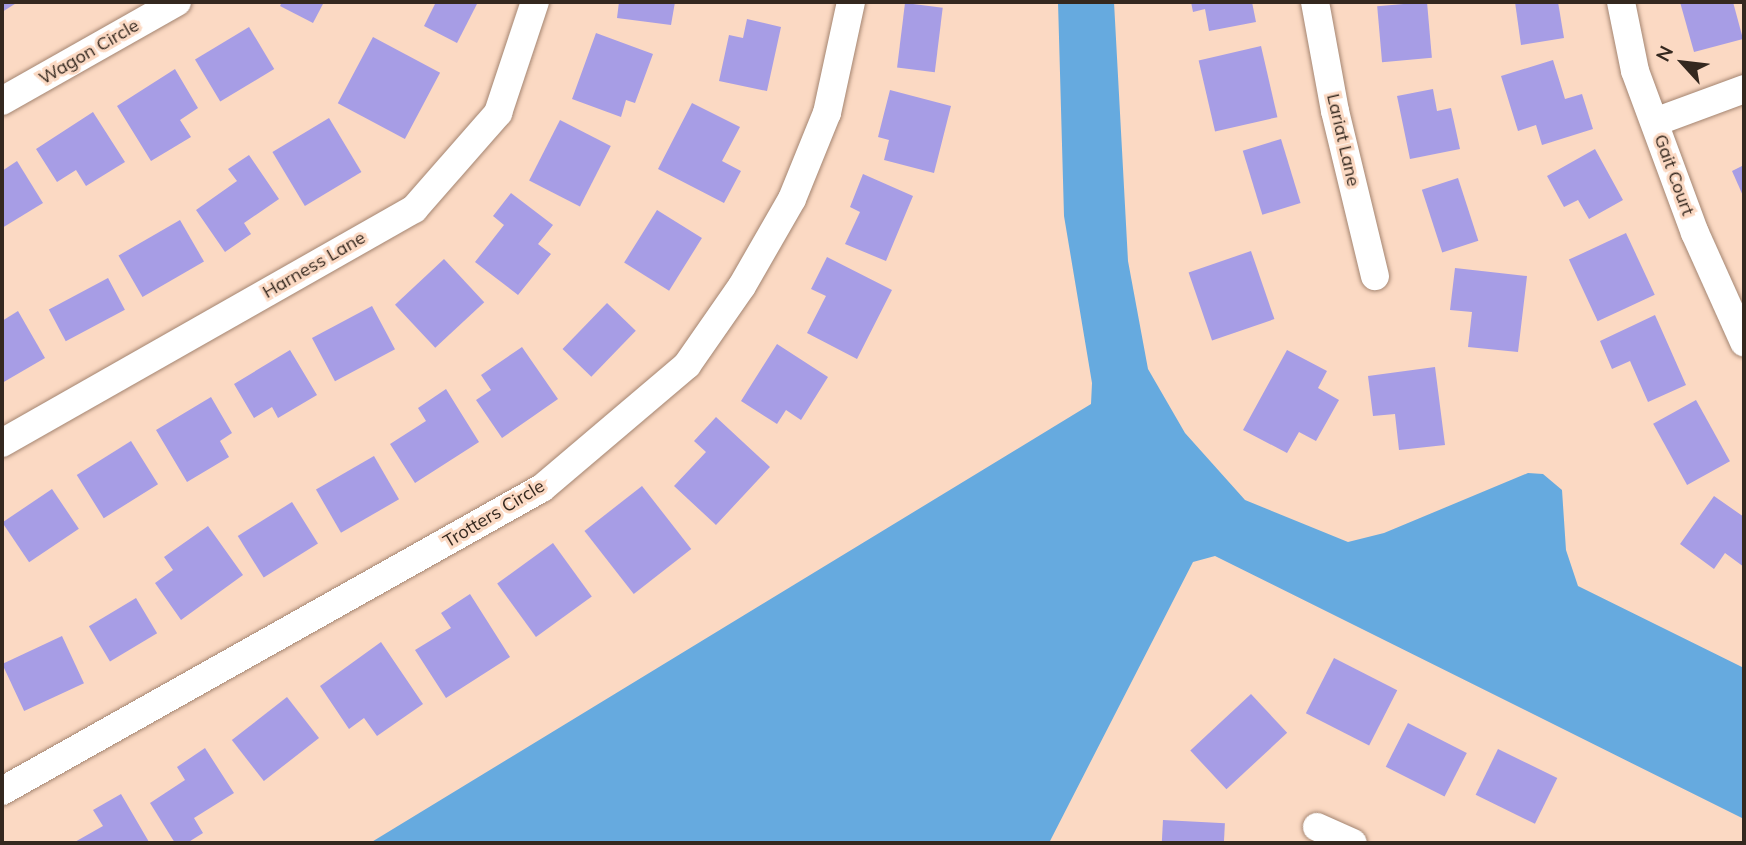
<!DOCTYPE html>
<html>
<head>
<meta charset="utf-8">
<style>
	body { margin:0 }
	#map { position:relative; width:1746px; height:845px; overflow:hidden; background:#fbd9c3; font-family:Mulish,sans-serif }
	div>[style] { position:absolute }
	.water>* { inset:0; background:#66aadf }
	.building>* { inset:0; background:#a79de5; transform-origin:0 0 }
	.roads { filter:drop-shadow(0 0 2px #a48571) drop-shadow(0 0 2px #a48571) }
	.minor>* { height:28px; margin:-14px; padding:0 14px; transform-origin:14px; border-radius:14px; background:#fff }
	span { translate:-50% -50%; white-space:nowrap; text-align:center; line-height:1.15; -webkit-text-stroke:6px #fbd9c3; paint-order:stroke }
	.street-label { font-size:18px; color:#34281f }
	.frame { position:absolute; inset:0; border:4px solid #34281f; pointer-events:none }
	.north { position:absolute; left:1648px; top:28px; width:70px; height:70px; -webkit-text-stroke:5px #fbd9c3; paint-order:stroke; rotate:297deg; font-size:19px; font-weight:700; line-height:28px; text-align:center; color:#34281f }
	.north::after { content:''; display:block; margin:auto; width:24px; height:32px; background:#34281f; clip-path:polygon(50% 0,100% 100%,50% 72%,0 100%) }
</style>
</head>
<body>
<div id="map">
	<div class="water">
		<i style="clip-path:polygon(1058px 2px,1114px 2px,1128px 261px,1148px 369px,1185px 433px,1245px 500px,1348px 542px,1384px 533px,1528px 473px,1543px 474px,1562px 490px,1566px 550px,1578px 586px,1744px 668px,1744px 819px,1215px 556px,1193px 562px,1049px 843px,370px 843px,1091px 404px,1092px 383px,1064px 216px)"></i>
	</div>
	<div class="building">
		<i style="clip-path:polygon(2px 2px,18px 2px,2px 12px)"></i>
		<i style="clip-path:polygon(282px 2px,324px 2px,313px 23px,280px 6px)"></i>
		<i style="clip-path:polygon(436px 2px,478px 2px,457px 43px,424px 26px)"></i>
		<i style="clip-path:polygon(619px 2px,675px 2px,671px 25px,617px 18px)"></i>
		<i style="clip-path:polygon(1191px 2px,1252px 2px,1256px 22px,1209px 31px,1205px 9px,1193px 12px)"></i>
		<i style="left:1427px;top:2px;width:56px;height:50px;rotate:85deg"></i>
		<i style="clip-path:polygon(1515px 2px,1558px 2px,1564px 38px,1521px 45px)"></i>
		<i style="clip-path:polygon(1680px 2px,1733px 2px,1743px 39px,1694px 52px)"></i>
		<i style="left:905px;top:3px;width:38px;height:65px;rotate:7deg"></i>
		<i style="clip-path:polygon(747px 19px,781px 27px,767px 91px,719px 81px,729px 35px,743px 38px)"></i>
		<i style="left:249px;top:27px;width:49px;height:63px;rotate:59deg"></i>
		<i style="clip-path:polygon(596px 33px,653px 54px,635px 103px,626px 100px,621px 117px,572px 99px)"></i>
		<i style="left:373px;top:37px;width:76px;height:75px;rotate:28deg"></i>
		<i style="left:1261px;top:46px;width:73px;height:64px;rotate:77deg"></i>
		<i style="clip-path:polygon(1553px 60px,1565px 99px,1582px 94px,1593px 129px,1542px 145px,1536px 125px,1518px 131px,1501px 76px)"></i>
		<i style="clip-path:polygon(175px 69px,198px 108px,180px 120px,191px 137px,151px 161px,117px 106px)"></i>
		<i style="clip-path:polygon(1433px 89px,1437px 111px,1451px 108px,1460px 149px,1410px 159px,1397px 96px)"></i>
		<i style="clip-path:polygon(890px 90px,951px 106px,934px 173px,884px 160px,889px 140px,878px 137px)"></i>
		<i style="clip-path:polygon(692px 103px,740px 127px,722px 161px,741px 171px,724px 203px,658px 169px)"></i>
		<i style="clip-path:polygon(93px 112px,125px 162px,86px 186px,76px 170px,57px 182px,36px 149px)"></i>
		<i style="left:329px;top:118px;width:63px;height:66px;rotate:59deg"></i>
		<i style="left:560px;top:120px;width:57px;height:68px;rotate:27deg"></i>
		<i style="left:1281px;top:139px;width:67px;height:40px;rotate:73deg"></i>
		<i style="clip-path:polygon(1595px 149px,1623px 200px,1589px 219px,1578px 200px,1564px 207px,1547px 176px)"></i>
		<i style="clip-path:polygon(249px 155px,279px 199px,244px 223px,251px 234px,225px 252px,196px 210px,237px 181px,228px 169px)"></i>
		<i style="clip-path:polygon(17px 161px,43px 203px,2px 228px,2px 171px)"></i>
		<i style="clip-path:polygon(1744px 165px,1744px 198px,1732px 171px)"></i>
		<i style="clip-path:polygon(863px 174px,913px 196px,886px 261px,845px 244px,860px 212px,850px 207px)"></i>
		<i style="left:1458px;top:178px;width:66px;height:38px;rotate:72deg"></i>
		<i style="clip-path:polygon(511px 193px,553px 225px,538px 244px,551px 254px,518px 295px,475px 262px,504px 225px,493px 216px)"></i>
		<i style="left:657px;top:210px;width:53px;height:62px;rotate:32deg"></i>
		<i style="left:180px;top:220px;width:48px;height:71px;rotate:60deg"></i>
		<i style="left:1626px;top:233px;width:68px;height:63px;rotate:65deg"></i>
		<i style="left:1251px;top:251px;width:72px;height:66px;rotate:71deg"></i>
		<i style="clip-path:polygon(827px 257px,892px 290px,857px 359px,807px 333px,826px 296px,811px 289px)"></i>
		<i style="left:444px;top:259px;width:59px;height:67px;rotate:47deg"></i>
		<i style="clip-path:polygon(1455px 268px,1527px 276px,1518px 352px,1468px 347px,1472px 312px,1450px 310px)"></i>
		<i style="left:108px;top:278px;width:36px;height:67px;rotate:62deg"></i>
		<i style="left:607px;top:303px;width:40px;height:64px;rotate:44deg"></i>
		<i style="left:372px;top:306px;width:49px;height:68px;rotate:62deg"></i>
		<i style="clip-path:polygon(18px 311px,45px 358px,2px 383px,2px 321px)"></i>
		<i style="clip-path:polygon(1655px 315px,1686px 385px,1648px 402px,1630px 361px,1612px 369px,1600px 341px)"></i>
		<i style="clip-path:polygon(777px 344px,828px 377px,801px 420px,786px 410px,777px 424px,741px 401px)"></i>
		<i style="clip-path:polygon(522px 347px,558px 399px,502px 438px,476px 400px,491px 390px,481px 375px)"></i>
		<i style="clip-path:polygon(290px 350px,317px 395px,278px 418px,272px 407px,254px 418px,234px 384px)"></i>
		<i style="clip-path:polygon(1287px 350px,1327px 371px,1318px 388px,1339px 400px,1316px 441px,1299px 432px,1287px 453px,1243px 430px)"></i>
		<i style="clip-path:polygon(1435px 367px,1445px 445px,1399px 450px,1395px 414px,1373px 416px,1368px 376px)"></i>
		<i style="clip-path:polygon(446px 389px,479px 442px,415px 483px,390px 444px,426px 421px,418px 408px)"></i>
		<i style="clip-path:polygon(211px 397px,232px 433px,220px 441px,229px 457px,187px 482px,156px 430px)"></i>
		<i style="left:1696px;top:400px;width:70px;height:49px;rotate:61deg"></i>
		<i style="clip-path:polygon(716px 417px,770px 467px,716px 525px,674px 486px,706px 452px,694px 441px)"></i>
		<i style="left:131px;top:441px;width:51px;height:64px;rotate:58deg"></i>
		<i style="left:374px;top:456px;width:50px;height:67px;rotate:60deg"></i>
		<i style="left:642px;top:486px;width:80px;height:73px;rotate:52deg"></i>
		<i style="left:52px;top:489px;width:48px;height:60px;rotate:56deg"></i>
		<i style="clip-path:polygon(1714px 496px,1744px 517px,1744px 567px,1725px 553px,1714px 569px,1680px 544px)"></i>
		<i style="left:292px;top:502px;width:49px;height:64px;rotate:58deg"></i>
		<i style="clip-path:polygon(208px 526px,243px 575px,181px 620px,155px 583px,173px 570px,164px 557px)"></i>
		<i style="left:553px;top:543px;width:66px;height:69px;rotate:54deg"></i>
		<i style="clip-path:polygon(470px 594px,510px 657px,446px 698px,415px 650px,451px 628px,441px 613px)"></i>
		<i style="left:136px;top:598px;width:41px;height:55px;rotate:59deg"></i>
		<i style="left:62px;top:636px;width:52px;height:66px;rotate:65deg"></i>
		<i style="clip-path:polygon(381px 642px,423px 704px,377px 736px,364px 718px,349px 729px,320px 686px)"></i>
		<i style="left:1334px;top:658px;width:71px;height:62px;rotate:27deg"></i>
		<i style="left:1251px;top:694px;width:53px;height:83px;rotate:47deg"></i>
		<i style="left:287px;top:697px;width:52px;height:70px;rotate:52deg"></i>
		<i style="left:1408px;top:723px;width:66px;height:49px;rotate:27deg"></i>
		<i style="clip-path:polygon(205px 748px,234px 793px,194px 818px,203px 833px,187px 843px,175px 843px,150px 803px,185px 780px,177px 767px)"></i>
		<i style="left:1498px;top:749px;width:66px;height:51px;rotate:26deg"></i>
		<i style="clip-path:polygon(121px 794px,149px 842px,73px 843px,103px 826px,93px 810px)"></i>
		<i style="left:1163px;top:820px;width:62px;height:23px;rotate:3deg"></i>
	</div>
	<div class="roads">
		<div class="minor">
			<i style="left:1315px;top:2px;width:111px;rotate:79.6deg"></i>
			<i style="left:1335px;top:111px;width:170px;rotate:76.4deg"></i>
			<i style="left:1621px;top:2px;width:70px;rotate:78.5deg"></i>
			<i style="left:1635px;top:71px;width:173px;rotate:69.7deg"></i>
			<i style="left:1695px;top:233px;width:120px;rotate:65.8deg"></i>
			<i style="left:2px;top:101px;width:201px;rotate:-29.5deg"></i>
			<i style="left:1655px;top:122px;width:95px;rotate:-20.3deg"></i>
			<i style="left:2px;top:443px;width:474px;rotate:-29.6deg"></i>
			<i style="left:414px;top:209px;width:128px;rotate:-48.8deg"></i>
			<i style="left:498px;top:113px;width:117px;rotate:-71.6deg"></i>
			<i style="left:2px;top:791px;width:619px;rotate:-29.3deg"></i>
			<i style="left:542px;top:488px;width:190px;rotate:-40.3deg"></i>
			<i style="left:687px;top:365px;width:96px;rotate:-55.2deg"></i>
			<i style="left:742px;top:286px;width:100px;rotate:-60.1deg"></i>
			<i style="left:792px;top:199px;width:93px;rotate:-67.9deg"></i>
			<i style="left:827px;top:113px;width:114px;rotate:-77.8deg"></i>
			<i style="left:1317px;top:827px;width:39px;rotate:24deg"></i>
		</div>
	</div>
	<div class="street-label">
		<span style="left:89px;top:52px;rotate:-30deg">Wagon Circle</span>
		<span style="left:1343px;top:140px;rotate:77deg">Lariat Lane</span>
		<span style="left:1674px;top:175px;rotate:70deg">Gait Court</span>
		<span style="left:314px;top:265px;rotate:-30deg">Harness Lane</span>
		<span style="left:494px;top:514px;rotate:-31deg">Trotters Circle</span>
	</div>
	<div class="frame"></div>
	<div class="north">N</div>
</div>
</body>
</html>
